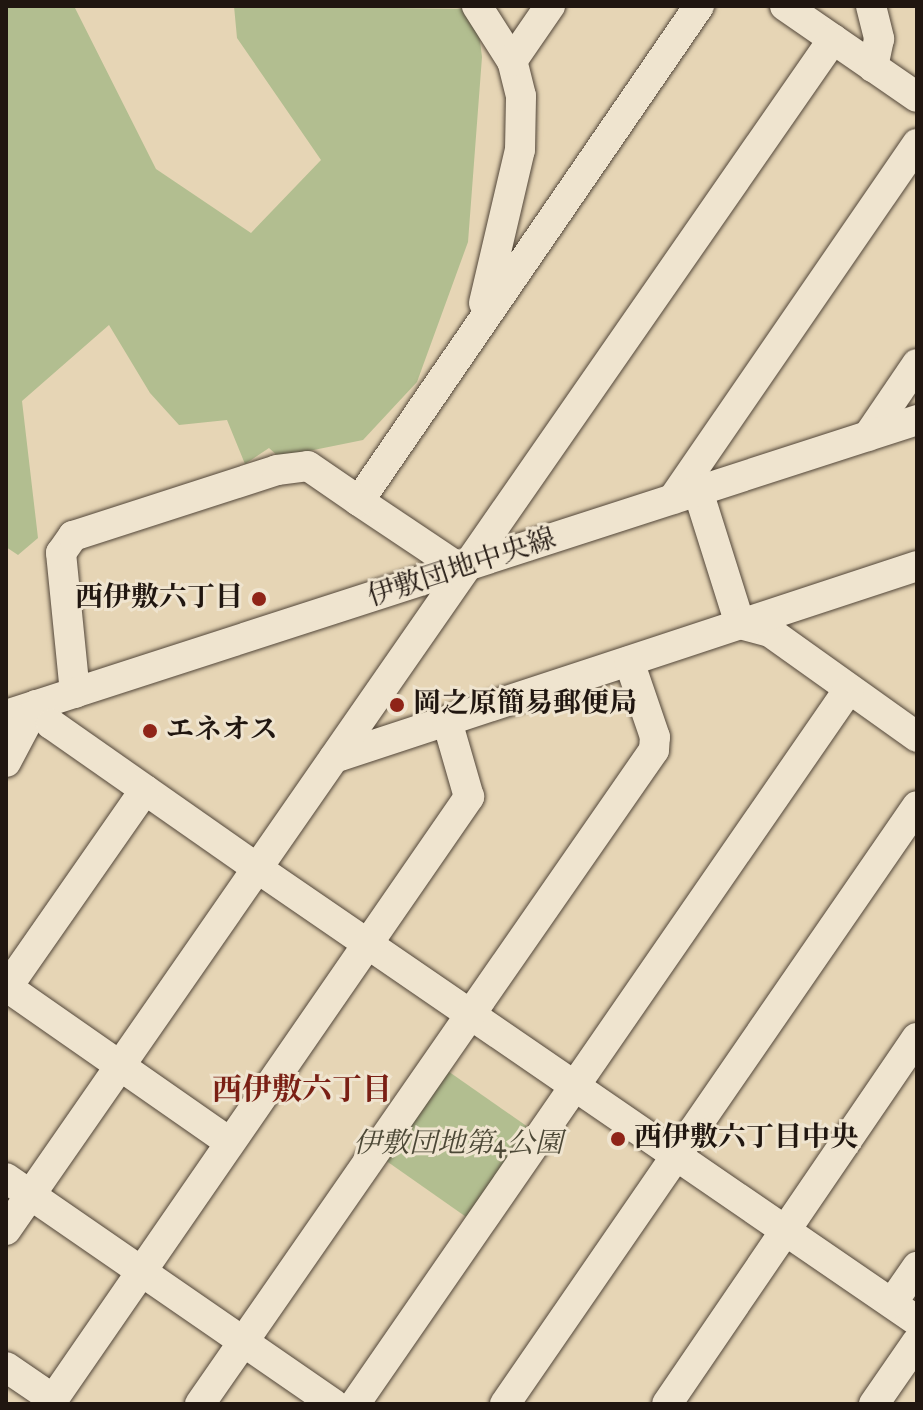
<!DOCTYPE html>
<html>
<head>
<meta charset="utf-8">
<style>
	body { margin:0 }
	#map { position:relative; width:923px; height:1410px; overflow:hidden; background:#e6d5b5; font-family:"IM FELL English","Noto Serif JP",serif }
	div>[style] { position:absolute }
	.green>* { inset:0; background:#b2be90; transform-origin:0 0 }
	.roads { filter:drop-shadow(0 0 2px #524639) drop-shadow(0 0 2px #524639) }
	.minor>* { height:30px; margin:-15px; padding:0 15px; transform-origin:15px; border-radius:15px; background:#efe4cf }
	.dots>* { width:22px; height:22px; translate:-50% -50%; box-sizing:border-box; border:4px solid #efe4cf; border-radius:50% }
	span { translate:-50% -50%; white-space:nowrap; text-align:center; line-height:1.15; -webkit-text-stroke:6px #efe4cf; paint-order:stroke }
	.street-label { font-size:28px; color:#201610 }
	.poi-label { font-size:28px; color:#201610; font-weight:700 }
	.right { translate:-100% -50%; text-align:right }
	.left { translate:0 -50%; text-align:left }
	.park-label { font-size:28px; color:#4c4836; font-style:italic }
	.neighbourhood-label { font-size:30px; color:#7a1f14; font-weight:700 }
	.frame { position:absolute; inset:0; border:8px solid #201610; pointer-events:none }
</style>
</head>
<body>
<div id="map">
	<div class="green">
		<i style="clip-path:polygon(6px 6px,74px 6px,156px 169px,251px 233px,321px 160px,237px 38px,234px 6px,476px 9px,482px 57px,468px 242px,417px 382px,363px 440px,279px 457px,269px 448px,245px 464px,227px 420px,179px 425px,150px 393px,109px 325px,22px 401px,38px 538px,18px 555px,6px 547px)"></i>
		<i style="left:445px;top:1069px;width:107px;height:109px;rotate:35deg"></i>
	</div>
	<div class="roads">
		<div class="minor">
			<i style="left:477px;top:6px;width:65px;rotate:57.5deg"></i>
			<i style="left:785px;top:6px;width:160px;rotate:34.6deg"></i>
			<i style="left:871px;top:6px;width:34px;rotate:76deg"></i>
			<i style="left:879px;top:39px;width:29px;rotate:102deg"></i>
			<i style="left:484px;top:303px;width:157px;rotate:-76.8deg"></i>
			<i style="left:520px;top:150px;width:54px;rotate:-88.9deg"></i>
			<i style="left:521px;top:96px;width:36px;rotate:-104deg"></i>
			<i style="left:512px;top:61px;width:67px;rotate:-55.4deg"></i>
			<i style="left:868px;top:436px;width:87px;rotate:-55.8deg"></i>
			<i style="left:698px;top:491px;width:139px;rotate:72.5deg"></i>
			<i style="left:673px;top:499px;width:431px;rotate:-55.5deg"></i>
			<i style="left:462px;top:570px;width:124px;rotate:-146.2deg"></i>
			<i style="left:359px;top:501px;width:601px;rotate:-55.52deg"></i>
			<i style="left:740px;top:624px;width:31px;rotate:15deg"></i>
			<i style="left:770px;top:632px;width:181px;rotate:35.5deg"></i>
			<i style="left:75px;top:693px;width:141px;rotate:-95.7deg"></i>
			<i style="left:61px;top:553px;width:21px;rotate:-55deg"></i>
			<i style="left:73px;top:536px;width:214px;rotate:-17.9deg"></i>
			<i style="left:277px;top:470px;width:31px;rotate:-7deg"></i>
			<i style="left:308px;top:466px;width:62px;rotate:34.5deg"></i>
			<i style="left:6px;top:715px;width:958px;rotate:-17.94deg"></i>
			<i style="left:334px;top:758px;width:614px;rotate:-18.23deg"></i>
			<i style="left:6px;top:762px;width:64px;rotate:-62.2deg"></i>
			<i style="left:36px;top:705px;width:24px;rotate:52deg"></i>
			<i style="left:51px;top:724px;width:251px;rotate:35deg"></i>
			<i style="left:257px;top:868px;width:801px;rotate:34.46deg"></i>
			<i style="left:7px;top:987px;width:271px;rotate:34.9deg"></i>
			<i style="left:6px;top:989px;width:243px;rotate:-55.1deg"></i>
			<i style="left:6px;top:1178px;width:398px;rotate:34.6deg"></i>
			<i style="left:6px;top:1230px;width:1450px;rotate:-55.22deg"></i>
			<i style="left:892px;top:1303px;width:44px;rotate:-55.2deg"></i>
			<i style="left:6px;top:1367px;width:57px;rotate:34.2deg"></i>
			<i style="left:50px;top:1404px;width:738px;rotate:-55.38deg"></i>
			<i style="left:469px;top:797px;width:79px;rotate:-106.1deg"></i>
			<i style="left:200px;top:1404px;width:796px;rotate:-55.23deg"></i>
			<i style="left:654px;top:750px;width:13px;rotate:-86deg"></i>
			<i style="left:655px;top:737px;width:80px;rotate:-108.9deg"></i>
			<i style="left:355px;top:1404px;width:869px;rotate:-55.36deg"></i>
			<i style="left:505px;top:1404px;width:726px;rotate:-55.43deg"></i>
			<i style="left:667px;top:1404px;width:443px;rotate:-55.7deg"></i>
			<i style="left:874px;top:1404px;width:75px;rotate:-55.3deg"></i>
		</div>
	</div>
	<div class="dots">
		<i style="left:259px;top:599px;background:#8f2418"></i>
		<i style="left:397px;top:705px;background:#8f2418"></i>
		<i style="left:150px;top:731px;background:#8f2418"></i>
		<i style="left:618px;top:1139px;background:#8f2418"></i>
	</div>
	<div class="street-label">
		<span style="left:462px;top:569px;rotate:-18deg">伊敷団地中央線</span>
	</div>
	<div class="poi-label">
		<span class="right" style="left:243px;top:599px">西伊敷六丁目</span>
		<span class="left" style="left:413px;top:705px">岡之原簡易郵便局</span>
		<span class="left" style="left:166px;top:731px">エネオス</span>
		<span class="left" style="left:634px;top:1139px">西伊敷六丁目中央</span>
	</div>
	<div class="park-label">
		<span style="left:458px;top:1145px">伊敷団地第4公園</span>
	</div>
	<div class="neighbourhood-label">
		<span style="left:302px;top:1091px">西伊敷六丁目</span>
	</div>
	<div class="frame"></div>
</div>
</body>
</html>
